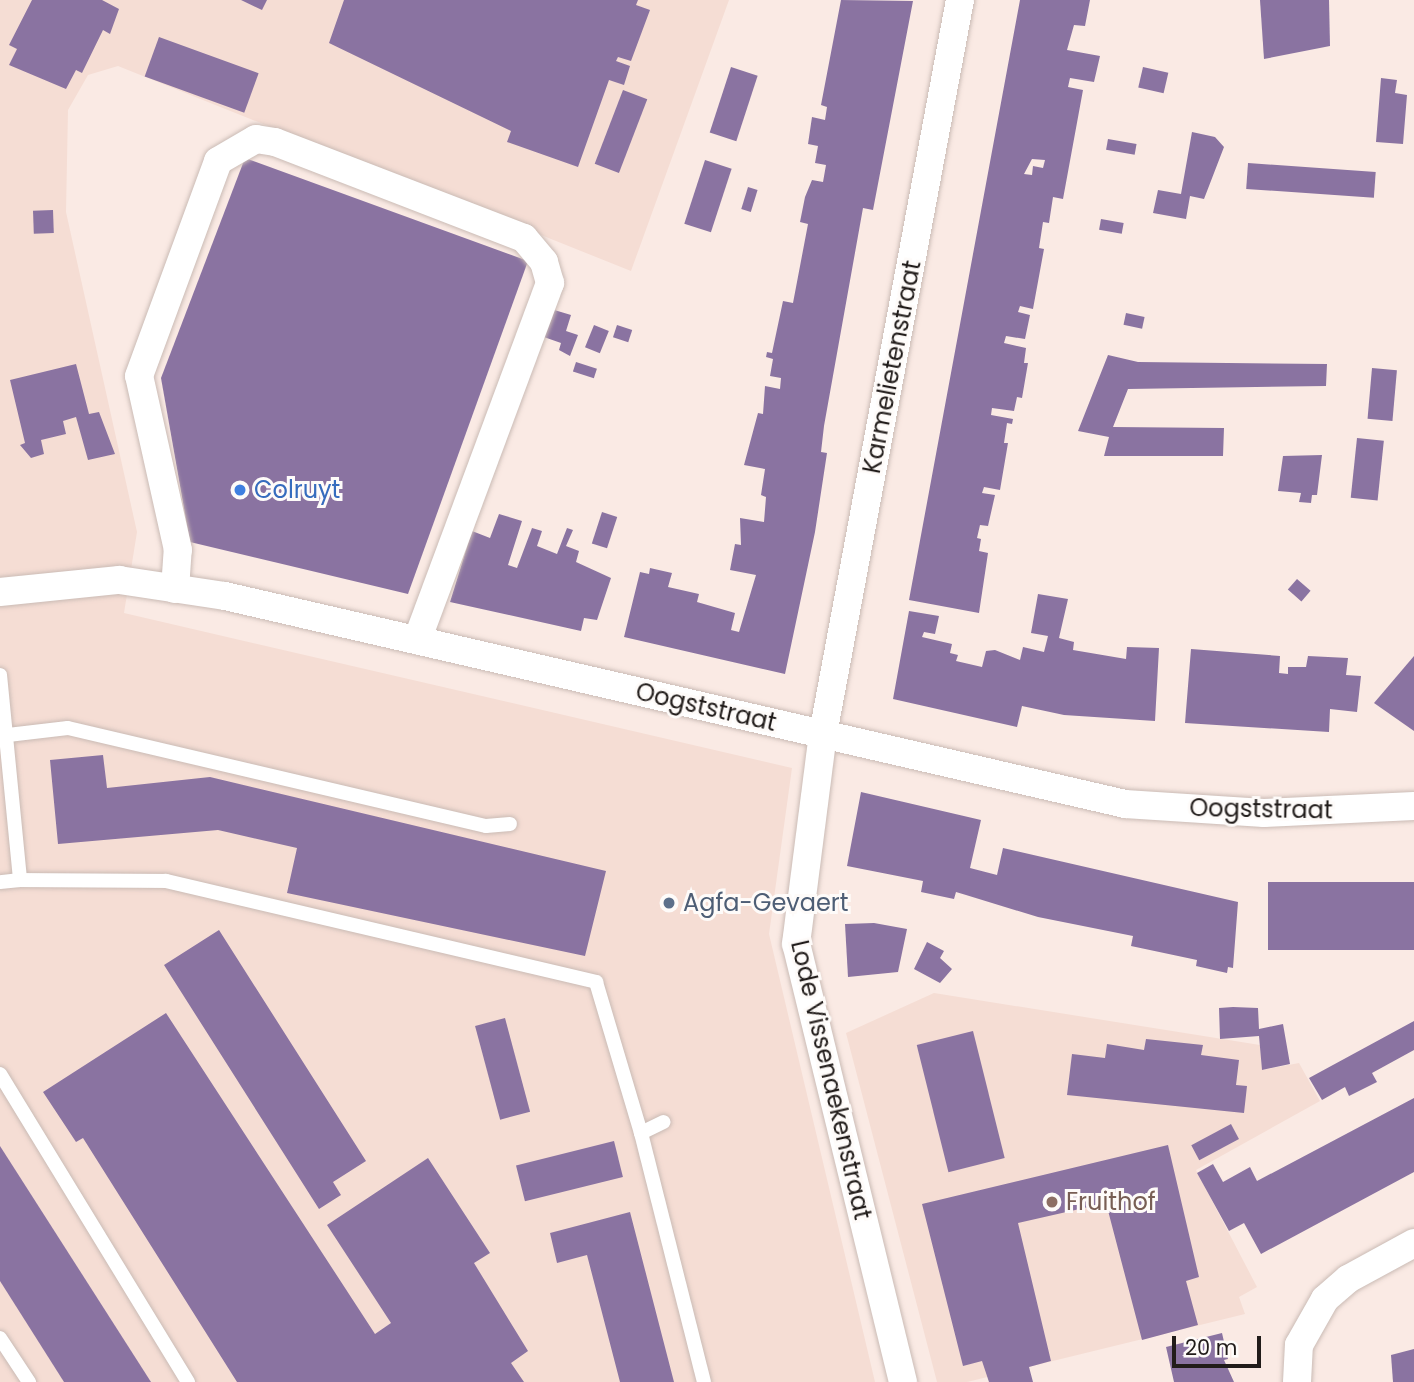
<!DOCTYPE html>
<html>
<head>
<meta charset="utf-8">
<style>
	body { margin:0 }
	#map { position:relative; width:1414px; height:1382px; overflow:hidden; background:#faeae4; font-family:Poppins,sans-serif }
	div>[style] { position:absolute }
	.built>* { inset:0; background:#f5ddd4 }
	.building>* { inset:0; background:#8a73a1; transform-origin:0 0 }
	.roads { filter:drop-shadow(0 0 2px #cabbb5) drop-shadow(0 0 2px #cabbb5) }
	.lane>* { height:14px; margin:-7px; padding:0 7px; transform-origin:7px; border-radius:7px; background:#fff }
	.street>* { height:28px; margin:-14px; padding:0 14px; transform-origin:14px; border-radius:14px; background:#fff }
	.dots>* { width:19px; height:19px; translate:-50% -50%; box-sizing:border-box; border:4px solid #fefbf9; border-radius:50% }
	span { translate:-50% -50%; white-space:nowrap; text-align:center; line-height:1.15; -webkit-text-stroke:6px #fefbf9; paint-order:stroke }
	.street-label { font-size:24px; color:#211c1a }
	.shop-label { font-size:24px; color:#366cbe }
	.left { translate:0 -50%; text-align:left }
	.service-label { font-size:24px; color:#4e5e75 }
	.education-label { font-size:24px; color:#785e54 }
	.scale { position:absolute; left:1172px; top:1336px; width:89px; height:32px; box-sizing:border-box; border:4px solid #211c1a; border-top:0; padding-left:9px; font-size:21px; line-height:24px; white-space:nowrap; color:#211c1a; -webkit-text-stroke:5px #fefbf9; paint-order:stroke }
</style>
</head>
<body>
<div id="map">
	<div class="built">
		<i style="clip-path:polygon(0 0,729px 0,631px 271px,118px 66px,88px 75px,68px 110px,66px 212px,137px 532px,124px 613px,792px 768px,769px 934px,875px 1382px,0 1382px)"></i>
		<i style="clip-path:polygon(934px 993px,1260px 1045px,1262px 1070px,1299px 1063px,1320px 1101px,1196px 1170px,1257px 1287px,1239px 1297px,1245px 1314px,967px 1382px,937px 1382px,846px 1033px)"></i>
	</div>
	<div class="building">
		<i style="clip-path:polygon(32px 0,102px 0,119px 9px,110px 34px,103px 30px,82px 73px,76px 70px,66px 89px,9px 65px,17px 49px,9px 45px)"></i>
		<i style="clip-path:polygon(241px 0,267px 0,262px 10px)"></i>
		<i style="clip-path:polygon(344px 0,638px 0,636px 5px,650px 10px,631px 61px,618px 57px,616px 61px,630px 66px,624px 85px,609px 80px,578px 167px,507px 142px,511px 131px,329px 43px)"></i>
		<i style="clip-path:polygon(841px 0,913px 1px,873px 210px,863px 208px,824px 426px,821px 452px,827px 453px,815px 532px,785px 674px,624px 637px,640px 572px,649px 574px,650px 568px,672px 573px,668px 587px,699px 594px,697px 602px,735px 613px,731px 630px,739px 632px,756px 575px,730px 570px,735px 544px,741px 545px,740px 518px,764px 522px,766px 497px,761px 495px,765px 469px,744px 465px,758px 413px,763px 414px,765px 386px,780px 389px,781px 378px,770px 376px,773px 359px,766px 357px,767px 352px,772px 353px,783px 301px,793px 303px,808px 224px,800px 222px,805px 197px,812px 180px,823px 182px,826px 165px,815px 163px,818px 146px,808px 144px,812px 117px,825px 120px,827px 107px,821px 105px)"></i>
		<i style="clip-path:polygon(evenodd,1020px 0,1090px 0,1085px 26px,1074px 25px,1067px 50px,1100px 56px,1094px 82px,1070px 78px,1068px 87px,1083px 90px,1063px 199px,1053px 197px,1049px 223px,1043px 222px,1039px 248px,1044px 249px,1033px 309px,1020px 306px,1018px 312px,1030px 315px,1025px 339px,1006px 336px,1004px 343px,1026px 348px,1024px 363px,1028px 363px,1022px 398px,1017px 397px,1014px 411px,992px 408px,991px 415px,1013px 419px,1012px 424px,1007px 423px,1004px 443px,1008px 443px,1000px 490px,984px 487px,982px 493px,995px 495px,988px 526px,980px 525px,977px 538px,981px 539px,979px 551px,988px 553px,979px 613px,909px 600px,1020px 0,1032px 159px,1045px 160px,1043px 168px,1033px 166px,1032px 175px,1024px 174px,1032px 159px)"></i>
		<i style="clip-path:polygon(1260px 0,1329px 0,1330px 46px,1264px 59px)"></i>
		<i style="left:159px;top:37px;width:106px;height:42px;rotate:20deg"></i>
		<i style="left:731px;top:67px;width:28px;height:69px;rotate:18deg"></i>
		<i style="left:1143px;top:67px;width:26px;height:21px;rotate:13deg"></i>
		<i style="clip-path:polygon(1381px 78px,1397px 80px,1395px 93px,1407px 95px,1403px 144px,1376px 142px)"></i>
		<i style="left:623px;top:90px;width:26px;height:79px;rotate:21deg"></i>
		<i style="clip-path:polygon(1192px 132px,1215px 137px,1224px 147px,1204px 199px,1190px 196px,1186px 219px,1153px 213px,1158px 190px,1181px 194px)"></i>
		<i style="left:1108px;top:139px;width:29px;height:11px;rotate:10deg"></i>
		<i style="clip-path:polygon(245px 158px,528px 261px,408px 594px,190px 542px,161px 378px)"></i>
		<i style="left:705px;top:160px;width:28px;height:67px;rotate:18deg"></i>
		<i style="left:1248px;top:163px;width:128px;height:26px;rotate:4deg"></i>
		<i style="left:748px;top:187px;width:10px;height:23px;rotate:17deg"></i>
		<i style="left:53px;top:210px;width:23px;height:20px;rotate:88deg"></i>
		<i style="left:1101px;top:219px;width:23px;height:11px;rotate:10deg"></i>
		<i style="clip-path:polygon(551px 309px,571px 315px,566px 331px,578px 335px,570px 356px,559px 350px,561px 343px,541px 336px)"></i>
		<i style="left:1126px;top:313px;width:19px;height:12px;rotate:12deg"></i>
		<i style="left:594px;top:325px;width:16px;height:24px;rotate:22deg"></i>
		<i style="left:617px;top:325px;width:16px;height:13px;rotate:18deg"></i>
		<i style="clip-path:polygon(1108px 355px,1138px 362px,1327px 364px,1326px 386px,1128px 389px,1113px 427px,1224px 428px,1223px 456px,1104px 456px,1109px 437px,1078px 431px)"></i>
		<i style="left:576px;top:362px;width:22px;height:10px;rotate:18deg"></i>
		<i style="clip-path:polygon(76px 364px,89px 414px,99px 412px,115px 454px,88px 460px,76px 417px,63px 421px,66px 434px,41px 440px,44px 454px,31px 458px,20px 445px,25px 443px,10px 380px)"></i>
		<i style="left:1372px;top:368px;width:25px;height:51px;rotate:5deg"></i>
		<i style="left:1357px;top:438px;width:27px;height:60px;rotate:6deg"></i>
		<i style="clip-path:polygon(1322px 455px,1317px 495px,1312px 495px,1311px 503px,1299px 502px,1301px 493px,1278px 491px,1283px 456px)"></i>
		<i style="left:602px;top:512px;width:16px;height:33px;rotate:18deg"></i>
		<i style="clip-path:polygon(499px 514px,522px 521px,508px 565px,517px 568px,532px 528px,542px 531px,537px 546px,557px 554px,567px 528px,573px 530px,566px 546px,579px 551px,576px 562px,611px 578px,597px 620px,584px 618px,581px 631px,450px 602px,472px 531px,490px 538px)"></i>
		<i style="left:1297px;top:579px;width:18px;height:14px;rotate:41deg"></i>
		<i style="clip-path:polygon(1038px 594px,1068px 599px,1059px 638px,1074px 642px,1073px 650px,1126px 659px,1127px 647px,1159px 648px,1155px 721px,1064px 715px,1022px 706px,1017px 727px,893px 699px,909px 611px,939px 616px,935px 634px,924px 632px,922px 637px,952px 644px,950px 653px,958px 655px,956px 661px,982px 667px,986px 651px,995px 650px,1020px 660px,1023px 647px,1044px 652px,1048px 636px,1031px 633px)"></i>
		<i style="clip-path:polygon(1191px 649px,1280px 656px,1279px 673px,1288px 674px,1288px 667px,1306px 667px,1308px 656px,1348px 658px,1346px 675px,1361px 676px,1357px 712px,1330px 709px,1329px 732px,1185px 723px)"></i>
		<i style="clip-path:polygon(1414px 656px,1414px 731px,1374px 703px)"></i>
		<i style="clip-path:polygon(103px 755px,107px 788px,210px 777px,606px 871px,585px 956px,287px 893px,297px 848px,218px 830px,58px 844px,50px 760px)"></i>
		<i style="clip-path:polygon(861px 792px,981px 820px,970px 868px,997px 875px,1003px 848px,1238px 902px,1233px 968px,1228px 967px,1227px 973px,1196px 966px,1197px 960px,1131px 946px,1133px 936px,1038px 917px,966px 895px,956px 892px,954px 899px,921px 892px,923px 881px,847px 866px)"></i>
		<i style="left:1414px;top:882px;width:68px;height:146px;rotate:90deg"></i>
		<i style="clip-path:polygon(874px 923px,907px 929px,898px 972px,848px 977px,845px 924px)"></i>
		<i style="clip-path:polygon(219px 930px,366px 1161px,333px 1182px,341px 1195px,319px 1209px,164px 965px)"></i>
		<i style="clip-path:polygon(927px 942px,944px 951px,940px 958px,952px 969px,940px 983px,914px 969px)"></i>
		<i style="clip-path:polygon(1233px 1007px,1258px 1008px,1259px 1029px,1283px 1024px,1290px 1064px,1262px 1070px,1259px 1036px,1220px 1039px,1219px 1008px)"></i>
		<i style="clip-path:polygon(166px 1013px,375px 1334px,391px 1323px,327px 1225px,428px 1158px,490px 1253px,474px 1263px,528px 1351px,511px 1363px,524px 1382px,237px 1382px,83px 1138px,76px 1142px,43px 1092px)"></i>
		<i style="left:505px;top:1018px;width:97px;height:31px;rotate:75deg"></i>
		<i style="clip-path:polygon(1414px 1021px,1414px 1050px,1372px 1073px,1377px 1082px,1349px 1096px,1345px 1087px,1322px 1100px,1309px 1078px)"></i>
		<i style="left:973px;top:1031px;width:131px;height:58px;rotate:76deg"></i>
		<i style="clip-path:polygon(1146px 1039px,1203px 1045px,1201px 1055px,1239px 1060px,1236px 1085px,1247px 1086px,1244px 1113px,1067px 1095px,1072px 1054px,1105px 1058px,1107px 1044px,1144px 1050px)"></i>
		<i style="clip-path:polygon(1414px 1098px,1414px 1172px,1261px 1254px,1244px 1223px,1229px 1231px,1197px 1173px,1213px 1164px,1223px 1182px,1250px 1167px,1257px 1181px)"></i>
		<i style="left:1231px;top:1124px;width:17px;height:45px;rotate:62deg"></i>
		<i style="left:614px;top:1141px;width:37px;height:101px;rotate:76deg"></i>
		<i style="clip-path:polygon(1168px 1145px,1199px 1277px,1186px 1281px,1198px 1325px,1142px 1340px,1106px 1203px,1018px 1223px,1051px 1361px,1029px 1367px,1033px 1382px,989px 1382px,982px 1361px,963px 1366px,922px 1204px)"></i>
		<i style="clip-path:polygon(0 1146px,151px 1382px,64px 1382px,0 1281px)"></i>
		<i style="clip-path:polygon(630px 1212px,674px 1382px,620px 1382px,587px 1255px,557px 1263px,550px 1233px)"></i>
		<i style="clip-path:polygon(1222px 1333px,1228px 1359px,1224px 1360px,1234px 1382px,1174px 1382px,1166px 1347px)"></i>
		<i style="clip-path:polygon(1414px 1349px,1414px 1382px,1393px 1382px,1391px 1355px)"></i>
	</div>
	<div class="roads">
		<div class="lane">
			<i style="left:0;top:675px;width:206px;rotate:84.4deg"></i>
			<i style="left:20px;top:880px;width:20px;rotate:174deg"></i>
			<i style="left:8px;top:735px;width:60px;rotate:-6.7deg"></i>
			<i style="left:68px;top:728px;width:429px;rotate:13.2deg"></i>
			<i style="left:486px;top:826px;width:24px;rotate:-5deg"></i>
			<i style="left:20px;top:880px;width:146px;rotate:0.4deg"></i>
			<i style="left:166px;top:881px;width:442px;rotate:13.2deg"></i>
			<i style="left:596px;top:982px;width:158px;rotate:73.4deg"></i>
			<i style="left:641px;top:1133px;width:25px;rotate:-26deg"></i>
			<i style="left:0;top:1074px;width:361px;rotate:58.6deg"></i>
			<i style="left:641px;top:1133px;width:257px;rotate:75.8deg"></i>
			<i style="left:0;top:1338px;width:53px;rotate:56.6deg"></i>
		</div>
		<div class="street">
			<i style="left:175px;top:589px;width:39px;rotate:-86deg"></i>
			<i style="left:178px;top:550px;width:178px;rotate:-102.6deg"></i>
			<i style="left:139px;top:376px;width:229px;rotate:-69.8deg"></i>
			<i style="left:218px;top:161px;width:44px;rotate:-30.1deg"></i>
			<i style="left:256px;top:139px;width:19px;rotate:9deg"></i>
			<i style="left:275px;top:142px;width:267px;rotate:21.1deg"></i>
			<i style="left:524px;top:238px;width:31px;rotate:50deg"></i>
			<i style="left:544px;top:262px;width:22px;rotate:74deg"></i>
			<i style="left:550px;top:283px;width:381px;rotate:110.4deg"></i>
			<i style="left:0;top:592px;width:120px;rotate:-5.8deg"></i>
			<i style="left:119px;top:580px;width:107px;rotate:8.6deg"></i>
			<i style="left:225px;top:596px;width:924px;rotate:13.01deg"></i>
			<i style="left:1125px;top:804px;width:139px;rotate:3.7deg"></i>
			<i style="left:1264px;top:813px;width:150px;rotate:-2.7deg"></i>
			<i style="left:903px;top:1382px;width:451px;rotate:-103.7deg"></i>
			<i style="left:796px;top:944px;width:212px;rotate:-82.7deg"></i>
			<i style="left:823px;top:734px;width:747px;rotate:-79.43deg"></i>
			<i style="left:1297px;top:1382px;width:37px;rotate:-87deg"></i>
			<i style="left:1299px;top:1345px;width:53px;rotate:-60.5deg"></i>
			<i style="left:1325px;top:1299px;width:30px;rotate:-41deg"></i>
			<i style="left:1348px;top:1279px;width:75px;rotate:-28.6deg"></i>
		</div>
	</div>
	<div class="dots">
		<i style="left:240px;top:490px;background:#3f7fe0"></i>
		<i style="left:669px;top:903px;background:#5c6f8a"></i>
		<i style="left:1052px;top:1202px;background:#8d6e63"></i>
	</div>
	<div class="street-label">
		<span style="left:892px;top:367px;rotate:-79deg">Karmelietenstraat</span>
		<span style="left:706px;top:707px;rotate:13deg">Oogststraat</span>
		<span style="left:1261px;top:809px;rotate:1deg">Oogststraat</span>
		<span style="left:831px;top:1080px;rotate:77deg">Lode Vissenaekenstraat</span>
	</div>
	<div class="shop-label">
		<span class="left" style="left:254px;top:490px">Colruyt</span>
	</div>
	<div class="service-label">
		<span class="left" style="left:683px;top:903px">Agfa-Gevaert</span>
	</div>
	<div class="education-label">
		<span class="left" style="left:1066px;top:1202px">Fruithof</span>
	</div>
	<div class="scale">20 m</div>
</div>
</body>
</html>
